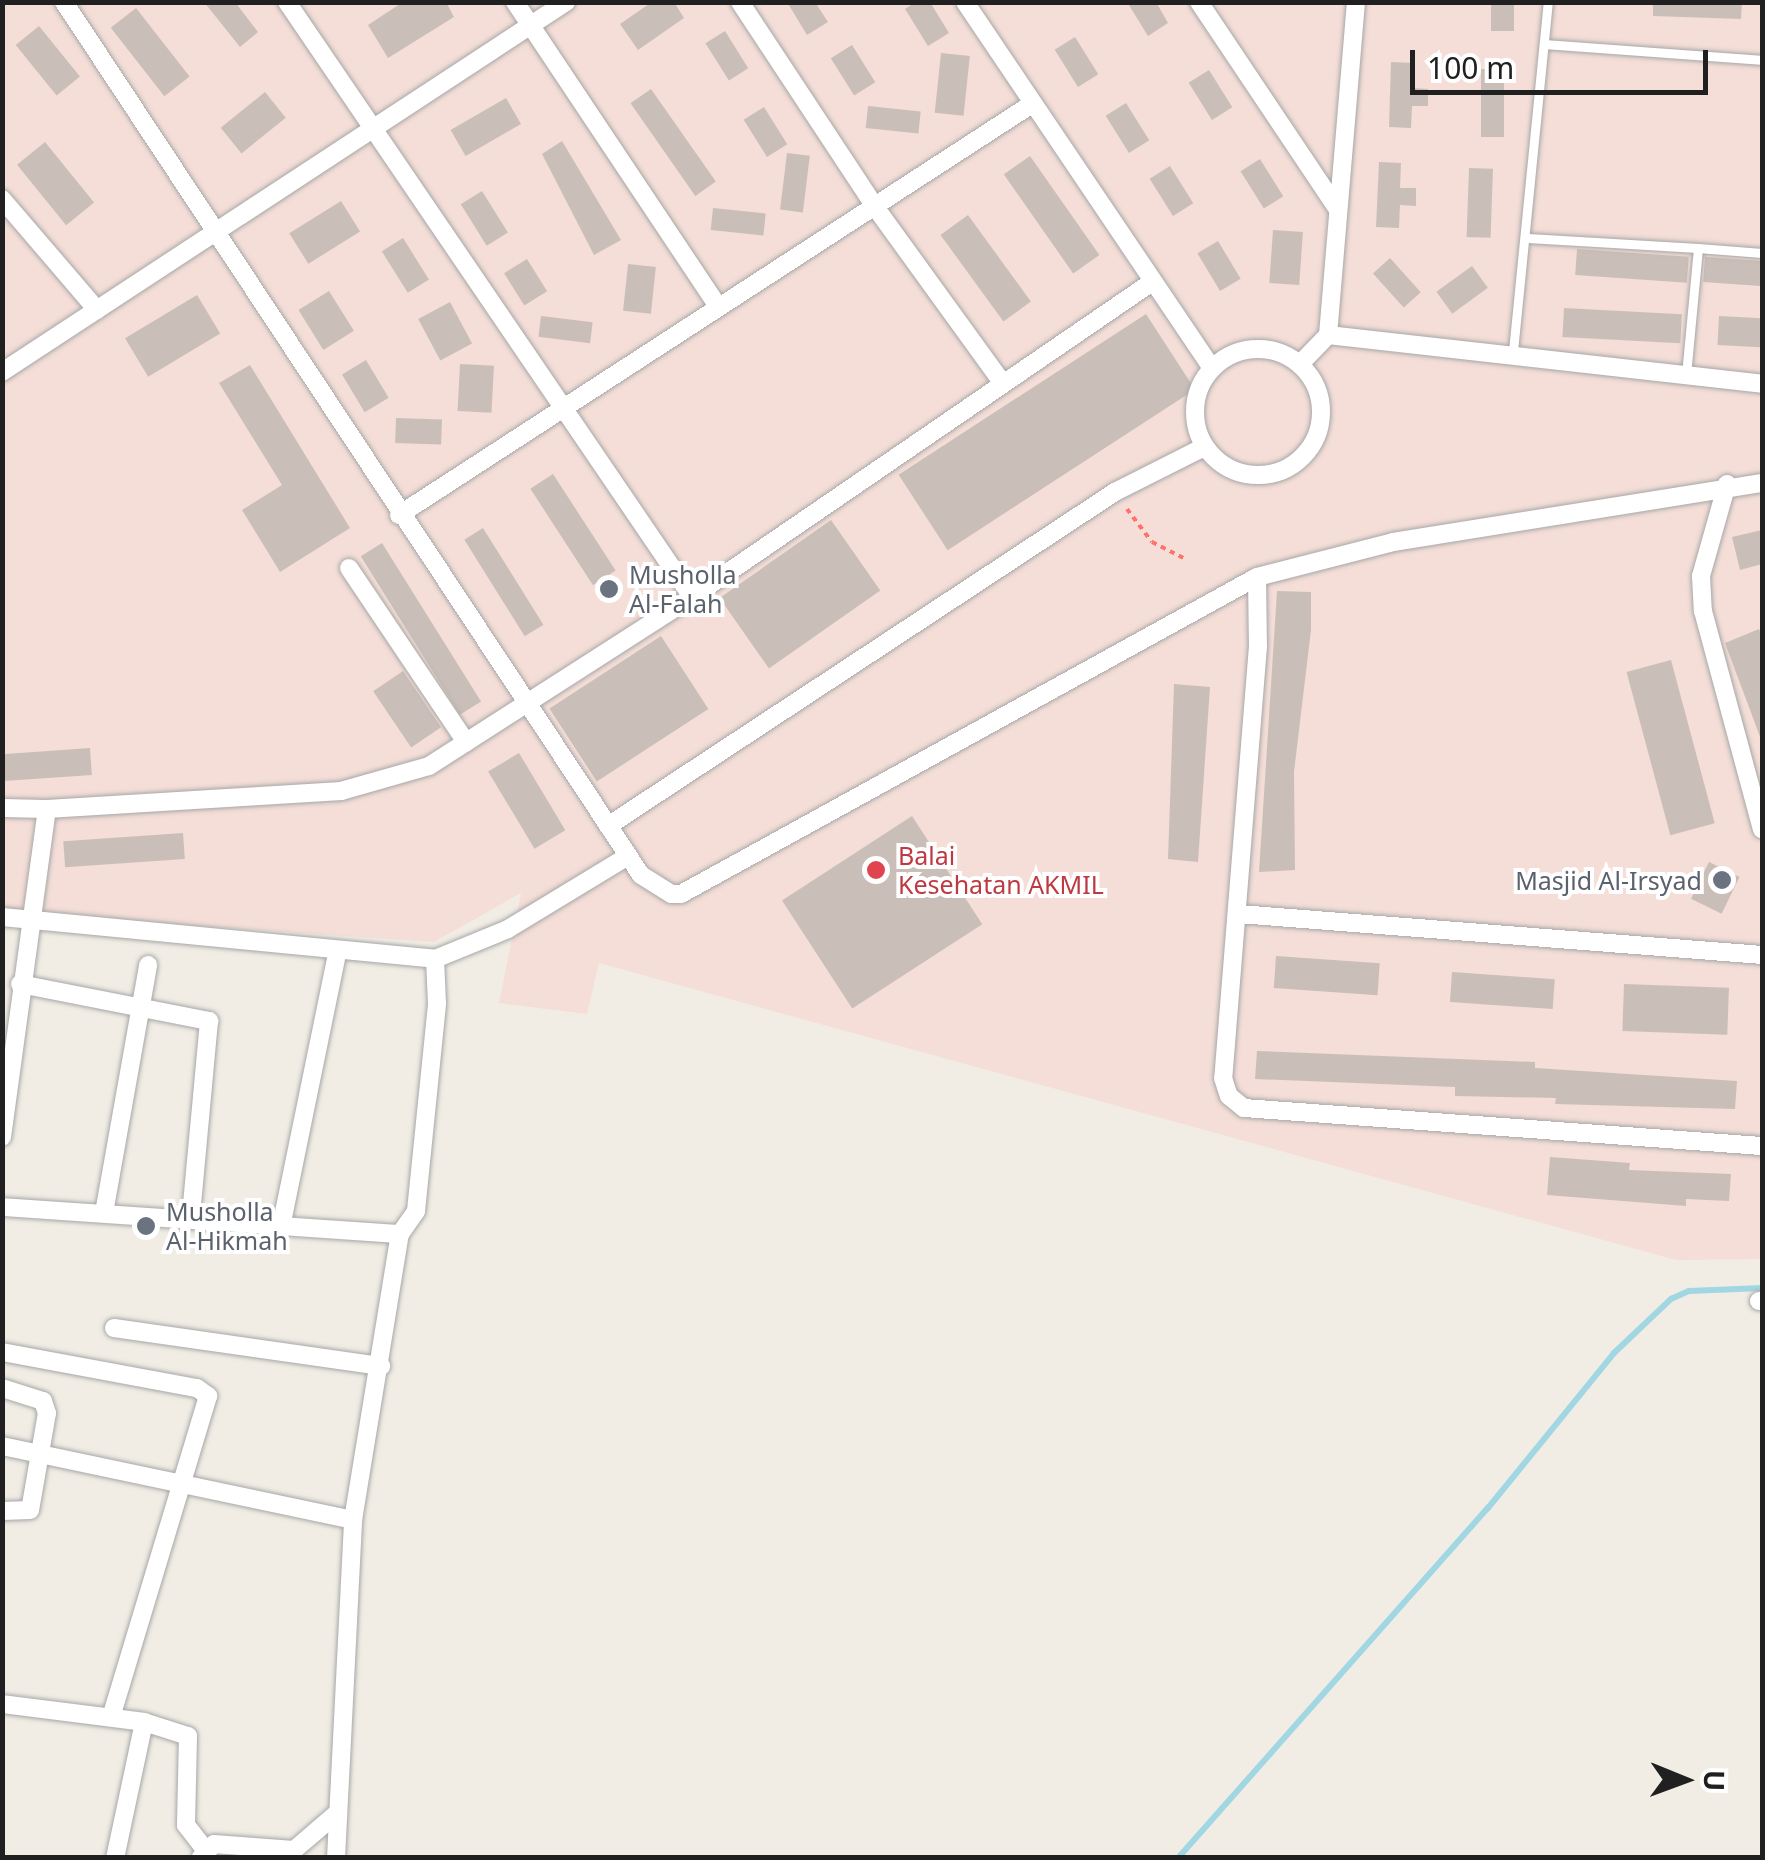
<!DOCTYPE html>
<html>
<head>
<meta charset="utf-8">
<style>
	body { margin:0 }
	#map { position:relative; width:1765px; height:1860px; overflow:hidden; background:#f1ede5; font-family:"Noto Sans",sans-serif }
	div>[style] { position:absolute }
	.military>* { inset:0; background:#f4ded7 }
	.stream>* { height:6px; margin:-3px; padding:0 3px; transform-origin:3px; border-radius:3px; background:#a1d7e3 }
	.building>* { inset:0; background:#cabfb8; transform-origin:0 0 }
	.path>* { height:4px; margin-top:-2px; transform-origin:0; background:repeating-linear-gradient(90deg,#ff7269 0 5px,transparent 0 10px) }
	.roads { filter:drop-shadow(0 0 2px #a7a7a7) drop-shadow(0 0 2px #a7a7a7) }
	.service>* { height:9px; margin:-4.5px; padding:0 4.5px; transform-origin:4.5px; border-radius:4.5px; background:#fff }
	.minor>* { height:18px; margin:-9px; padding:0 9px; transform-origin:9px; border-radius:9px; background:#fff }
	.minor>.ring { margin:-9px; padding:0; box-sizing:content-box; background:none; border:18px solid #fff; border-radius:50% }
	.dots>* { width:28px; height:28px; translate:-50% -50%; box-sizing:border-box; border:5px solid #fff; border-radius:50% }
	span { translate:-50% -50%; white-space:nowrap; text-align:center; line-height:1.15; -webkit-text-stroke:8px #fff; paint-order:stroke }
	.worship-label { font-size:25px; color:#5b616d }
	.left { translate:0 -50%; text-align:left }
	.right { translate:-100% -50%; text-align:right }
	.health-label { font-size:25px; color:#be3a42 }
	.frame { position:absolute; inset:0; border:5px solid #202020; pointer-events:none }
	.north { position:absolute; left:1635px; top:1730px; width:100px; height:100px; -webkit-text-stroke:8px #fff; paint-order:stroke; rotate:91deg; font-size:28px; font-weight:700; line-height:40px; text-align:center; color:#202020 }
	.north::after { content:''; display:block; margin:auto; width:35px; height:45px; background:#202020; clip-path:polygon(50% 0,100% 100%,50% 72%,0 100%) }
	.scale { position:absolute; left:1410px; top:50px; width:298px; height:45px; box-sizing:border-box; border:5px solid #202020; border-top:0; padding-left:12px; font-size:30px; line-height:35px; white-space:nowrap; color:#202020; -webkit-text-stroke:8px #fff; paint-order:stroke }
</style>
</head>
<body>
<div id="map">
	<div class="military">
		<i style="clip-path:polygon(3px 3px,1762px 3px,1762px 1259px,1676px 1260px,599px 963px,587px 1014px,499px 1003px,521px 893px,434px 942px,3px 913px)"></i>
	</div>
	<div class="stream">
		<i style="left:1178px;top:1858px;width:468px;rotate:-48.5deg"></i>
		<i style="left:1488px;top:1508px;width:200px;rotate:-50.9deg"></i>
		<i style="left:1614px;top:1353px;width:79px;rotate:-43.5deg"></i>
		<i style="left:1671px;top:1299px;width:20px;rotate:-24deg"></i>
		<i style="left:1689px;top:1291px;width:73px;rotate:-2.4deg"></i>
	</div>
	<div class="building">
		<i style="clip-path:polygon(204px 2px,235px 2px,258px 32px,240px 47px)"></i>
		<i style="clip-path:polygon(403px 2px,446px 2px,454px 17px,388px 58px,368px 25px)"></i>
		<i style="clip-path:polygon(652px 2px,674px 2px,684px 18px,638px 50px,620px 24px)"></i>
		<i style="clip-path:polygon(787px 2px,815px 2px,828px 22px,807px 35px)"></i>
		<i style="clip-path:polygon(916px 2px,930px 2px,949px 33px,928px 46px,905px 9px)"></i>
		<i style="clip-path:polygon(1127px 2px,1156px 2px,1168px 23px,1148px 36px)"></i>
		<i style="left:1491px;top:2px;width:23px;height:29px"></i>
		<i style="clip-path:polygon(1653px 2px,1742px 2px,1741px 19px,1653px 16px)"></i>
		<i style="left:136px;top:8px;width:87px;height:32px;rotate:52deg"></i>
		<i style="left:39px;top:26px;width:65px;height:30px;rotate:51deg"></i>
		<i style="left:725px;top:31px;width:44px;height:23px;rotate:58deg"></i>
		<i style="left:1075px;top:37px;width:44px;height:24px;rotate:58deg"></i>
		<i style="left:852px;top:45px;width:44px;height:25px;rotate:58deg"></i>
		<i style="left:941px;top:53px;width:29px;height:60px;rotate:6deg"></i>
		<i style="clip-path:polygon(1391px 62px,1414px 63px,1413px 88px,1428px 89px,1428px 106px,1412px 106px,1411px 128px,1389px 127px)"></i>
		<i style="left:1481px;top:69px;width:23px;height:68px"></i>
		<i style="left:1209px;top:70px;width:44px;height:24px;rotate:58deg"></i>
		<i style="left:651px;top:89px;width:113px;height:25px;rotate:55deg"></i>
		<i style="left:265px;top:92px;width:33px;height:57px;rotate:51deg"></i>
		<i style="left:506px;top:98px;width:30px;height:64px;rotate:60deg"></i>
		<i style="left:1126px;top:103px;width:44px;height:24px;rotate:58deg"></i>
		<i style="left:868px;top:106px;width:53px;height:22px;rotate:6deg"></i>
		<i style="left:764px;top:107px;width:44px;height:24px;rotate:58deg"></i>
		<i style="clip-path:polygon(562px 141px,621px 240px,594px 255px,542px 154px)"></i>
		<i style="left:45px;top:142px;width:78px;height:36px;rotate:51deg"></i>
		<i style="left:787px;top:153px;width:23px;height:57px;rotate:7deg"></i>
		<i style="left:1030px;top:156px;width:121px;height:32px;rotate:55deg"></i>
		<i style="left:1260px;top:159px;width:44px;height:23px;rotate:58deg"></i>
		<i style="clip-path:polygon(1379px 162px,1401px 163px,1400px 188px,1416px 188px,1416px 206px,1400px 205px,1399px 228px,1376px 227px)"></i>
		<i style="left:1170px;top:166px;width:44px;height:24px;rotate:58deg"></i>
		<i style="left:1469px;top:168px;width:24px;height:69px;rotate:2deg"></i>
		<i style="left:482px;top:191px;width:49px;height:25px;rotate:58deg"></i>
		<i style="left:341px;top:201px;width:36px;height:61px;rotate:58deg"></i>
		<i style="left:713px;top:208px;width:53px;height:22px;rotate:6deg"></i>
		<i style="left:968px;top:215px;width:107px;height:34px;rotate:54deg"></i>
		<i style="left:1273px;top:230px;width:30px;height:53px;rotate:4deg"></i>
		<i style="left:403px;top:238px;width:49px;height:25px;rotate:58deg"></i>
		<i style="left:1218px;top:241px;width:44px;height:24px;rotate:59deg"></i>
		<i style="left:1577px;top:249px;width:112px;height:26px;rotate:4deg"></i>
		<i style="left:1705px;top:257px;width:57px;height:25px;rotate:4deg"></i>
		<i style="left:1390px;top:258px;width:46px;height:23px;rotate:48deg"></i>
		<i style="left:527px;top:259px;width:38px;height:27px;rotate:58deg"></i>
		<i style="left:628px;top:264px;width:28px;height:47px;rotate:6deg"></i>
		<i style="left:1472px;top:266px;width:27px;height:44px;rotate:54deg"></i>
		<i style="left:329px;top:291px;width:47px;height:36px;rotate:58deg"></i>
		<i style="left:197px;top:295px;width:45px;height:84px;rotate:59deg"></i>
		<i style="left:450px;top:302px;width:47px;height:36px;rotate:62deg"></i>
		<i style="left:1564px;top:308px;width:118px;height:29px;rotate:3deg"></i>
		<i style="left:1146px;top:314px;width:90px;height:295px;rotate:57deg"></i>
		<i style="left:541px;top:316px;width:52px;height:21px;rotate:7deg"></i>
		<i style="left:1719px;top:316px;width:43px;height:29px;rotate:3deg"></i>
		<i style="left:366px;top:360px;width:44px;height:28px;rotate:59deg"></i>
		<i style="left:460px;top:364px;width:34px;height:47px;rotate:3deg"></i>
		<i style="clip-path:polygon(250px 365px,350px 528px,280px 572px,242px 510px,282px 485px,219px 383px)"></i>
		<i style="left:396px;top:418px;width:46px;height:25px;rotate:2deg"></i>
		<i style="left:553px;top:474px;width:115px;height:27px;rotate:57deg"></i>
		<i style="left:831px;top:520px;width:86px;height:136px;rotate:55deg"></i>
		<i style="left:483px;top:528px;width:114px;height:22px;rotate:58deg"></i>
		<i style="clip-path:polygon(1762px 530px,1762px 564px,1740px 570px,1732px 537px)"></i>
		<i style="left:382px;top:543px;width:187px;height:25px;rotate:58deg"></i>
		<i style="clip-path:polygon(1277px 591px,1311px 592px,1311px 630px,1294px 772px,1295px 870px,1259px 872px)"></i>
		<i style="clip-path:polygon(1759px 629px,1762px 637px,1762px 742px,1725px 643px)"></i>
		<i style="left:661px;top:636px;width:87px;height:133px;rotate:57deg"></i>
		<i style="left:1671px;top:660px;width:169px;height:46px;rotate:75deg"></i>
		<i style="left:403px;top:671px;width:68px;height:36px;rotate:56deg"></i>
		<i style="clip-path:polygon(1174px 684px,1210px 687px,1198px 862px,1168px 859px)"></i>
		<i style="left:90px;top:748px;width:27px;height:88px;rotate:86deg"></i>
		<i style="left:519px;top:753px;width:90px;height:36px;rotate:59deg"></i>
		<i style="left:912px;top:816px;width:129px;height:155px;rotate:57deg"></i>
		<i style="left:183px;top:833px;width:26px;height:120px;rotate:86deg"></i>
		<i style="left:1709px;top:862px;width:34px;height:41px;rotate:26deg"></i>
		<i style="left:1276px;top:956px;width:104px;height:32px;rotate:4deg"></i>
		<i style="left:1452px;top:972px;width:103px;height:30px;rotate:4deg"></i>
		<i style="left:1624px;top:984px;width:105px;height:47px;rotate:2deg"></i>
		<i style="clip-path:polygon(1257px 1051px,1535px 1062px,1535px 1068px,1737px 1081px,1735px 1109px,1555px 1104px,1556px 1098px,1455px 1096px,1455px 1087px,1255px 1079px)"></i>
		<i style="clip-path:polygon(1550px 1157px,1630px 1163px,1629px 1170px,1731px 1174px,1729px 1201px,1686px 1199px,1686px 1206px,1547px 1195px)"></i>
	</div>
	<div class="path">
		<i style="left:1127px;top:509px;width:41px;rotate:52.9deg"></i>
		<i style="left:1152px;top:542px;width:37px;rotate:27deg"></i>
	</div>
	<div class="roads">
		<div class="service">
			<i style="left:1545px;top:44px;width:218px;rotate:4.2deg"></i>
			<i style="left:1528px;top:238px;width:170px;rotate:3.4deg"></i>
			<i style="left:1698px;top:248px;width:129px;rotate:95.4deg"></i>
			<i style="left:1698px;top:248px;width:64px;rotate:4.5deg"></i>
			<i style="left:1513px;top:351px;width:351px;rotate:-84.3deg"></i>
		</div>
		<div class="minor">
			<i style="left:64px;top:2px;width:1046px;rotate:56.54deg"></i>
			<i style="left:641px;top:875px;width:36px;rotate:32deg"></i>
			<i style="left:671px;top:894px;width:10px"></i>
			<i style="left:681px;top:894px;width:657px;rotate:-28.83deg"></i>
			<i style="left:1257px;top:577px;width:140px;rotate:-14.4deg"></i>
			<i style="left:1393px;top:542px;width:374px;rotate:-9.1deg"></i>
			<i style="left:287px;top:2px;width:720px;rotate:55.76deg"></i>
			<i style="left:515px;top:2px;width:366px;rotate:56.3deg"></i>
			<i style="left:740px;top:2px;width:242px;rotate:56.6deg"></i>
			<i style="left:873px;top:204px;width:220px;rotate:54.1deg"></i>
			<i style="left:965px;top:2px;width:442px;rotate:56deg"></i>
			<i style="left:1199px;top:2px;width:250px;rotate:56.2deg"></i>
			<i style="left:2px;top:199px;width:146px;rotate:49.4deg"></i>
			<i style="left:1328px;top:335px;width:437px;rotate:6.4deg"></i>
			<i class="ring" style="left:1195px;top:349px;width:108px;height:108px"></i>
			<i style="left:1300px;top:364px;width:40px;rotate:-46deg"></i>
			<i style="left:1328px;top:335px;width:334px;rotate:-85.2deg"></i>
			<i style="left:2px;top:372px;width:675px;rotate:-33.27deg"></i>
			<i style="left:1727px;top:484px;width:96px;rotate:105.8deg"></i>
			<i style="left:1701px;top:576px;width:35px;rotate:87deg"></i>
			<i style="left:1703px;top:611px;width:226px;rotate:74.9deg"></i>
			<i style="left:399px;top:515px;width:755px;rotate:-33deg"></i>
			<i style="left:349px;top:568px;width:210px;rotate:56.1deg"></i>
			<i style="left:1257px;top:577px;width:69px;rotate:89.2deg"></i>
			<i style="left:1258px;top:646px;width:433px;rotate:94.6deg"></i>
			<i style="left:1223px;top:1078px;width:19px;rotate:72deg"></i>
			<i style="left:1229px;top:1096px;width:19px;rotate:39deg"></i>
			<i style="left:1244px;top:1108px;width:519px;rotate:4.2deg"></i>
			<i style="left:2px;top:808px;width:45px;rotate:1.3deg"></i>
			<i style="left:608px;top:826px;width:607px;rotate:-33.38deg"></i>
			<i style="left:1115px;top:492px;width:100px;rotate:-26.8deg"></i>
			<i style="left:1239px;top:914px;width:525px;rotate:4.48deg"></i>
			<i style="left:2px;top:917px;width:435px;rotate:5.5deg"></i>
			<i style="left:435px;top:959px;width:79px;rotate:-22.3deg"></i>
			<i style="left:508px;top:929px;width:140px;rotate:-31.3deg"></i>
			<i style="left:20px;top:984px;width:193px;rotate:11.1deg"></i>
			<i style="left:209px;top:1021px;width:195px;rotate:95.3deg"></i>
			<i style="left:2px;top:1137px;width:331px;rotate:-82.2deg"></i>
			<i style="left:47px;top:809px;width:295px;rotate:-3.5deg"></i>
			<i style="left:341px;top:791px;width:91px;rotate:-15.9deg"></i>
			<i style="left:429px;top:766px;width:313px;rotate:-32.7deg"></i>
			<i style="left:692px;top:597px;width:558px;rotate:-34.4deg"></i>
			<i style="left:2px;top:1207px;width:399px;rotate:3.9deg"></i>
			<i style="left:104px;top:1213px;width:252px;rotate:-79.9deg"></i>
			<i style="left:282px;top:1222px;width:274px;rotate:-78.4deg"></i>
			<i style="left:1759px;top:1301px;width:3px"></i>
			<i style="left:114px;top:1328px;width:270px;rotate:8.1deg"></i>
			<i style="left:2px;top:1352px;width:198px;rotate:10.5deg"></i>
			<i style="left:197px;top:1388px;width:14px;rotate:36deg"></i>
			<i style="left:208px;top:1396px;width:335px;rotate:106.8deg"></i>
			<i style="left:2px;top:1388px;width:43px;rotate:17.6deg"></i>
			<i style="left:43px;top:1401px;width:13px;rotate:72deg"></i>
			<i style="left:47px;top:1413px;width:98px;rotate:99.9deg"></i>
			<i style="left:30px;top:1510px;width:28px;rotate:178deg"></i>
			<i style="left:2px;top:1446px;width:359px;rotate:11.9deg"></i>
			<i style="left:2px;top:1704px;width:143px;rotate:7.2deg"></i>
			<i style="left:144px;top:1722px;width:139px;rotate:102deg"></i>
			<i style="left:144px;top:1722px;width:46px;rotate:17.7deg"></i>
			<i style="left:188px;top:1736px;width:89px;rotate:91.3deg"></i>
			<i style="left:186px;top:1825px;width:29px;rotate:52deg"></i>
			<i style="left:201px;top:1857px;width:18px;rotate:-45deg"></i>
			<i style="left:214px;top:1844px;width:80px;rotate:4.3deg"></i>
			<i style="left:294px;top:1850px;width:54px;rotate:-40.5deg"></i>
			<i style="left:336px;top:1858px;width:338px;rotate:-87.1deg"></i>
			<i style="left:353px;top:1520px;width:290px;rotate:-80.7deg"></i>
			<i style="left:400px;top:1234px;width:28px;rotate:-55deg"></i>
			<i style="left:416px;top:1211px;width:209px;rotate:-84.2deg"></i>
			<i style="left:437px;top:1003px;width:44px;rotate:-92.6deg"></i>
		</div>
	</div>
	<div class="dots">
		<i style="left:609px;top:589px;background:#6b7280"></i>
		<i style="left:876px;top:870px;background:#e0444e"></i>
		<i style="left:1722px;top:880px;background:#6b7280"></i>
		<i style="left:146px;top:1226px;background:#6b7280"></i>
	</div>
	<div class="worship-label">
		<span class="left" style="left:629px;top:589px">Musholla<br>Al-Falah</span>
		<span class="right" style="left:1702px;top:880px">Masjid Al-Irsyad</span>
		<span class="left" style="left:166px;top:1226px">Musholla<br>Al-Hikmah</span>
	</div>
	<div class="health-label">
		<span class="left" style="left:898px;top:870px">Balai<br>Kesehatan AKMIL</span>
	</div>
	<div class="frame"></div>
	<div class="north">U</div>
	<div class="scale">100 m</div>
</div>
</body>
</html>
